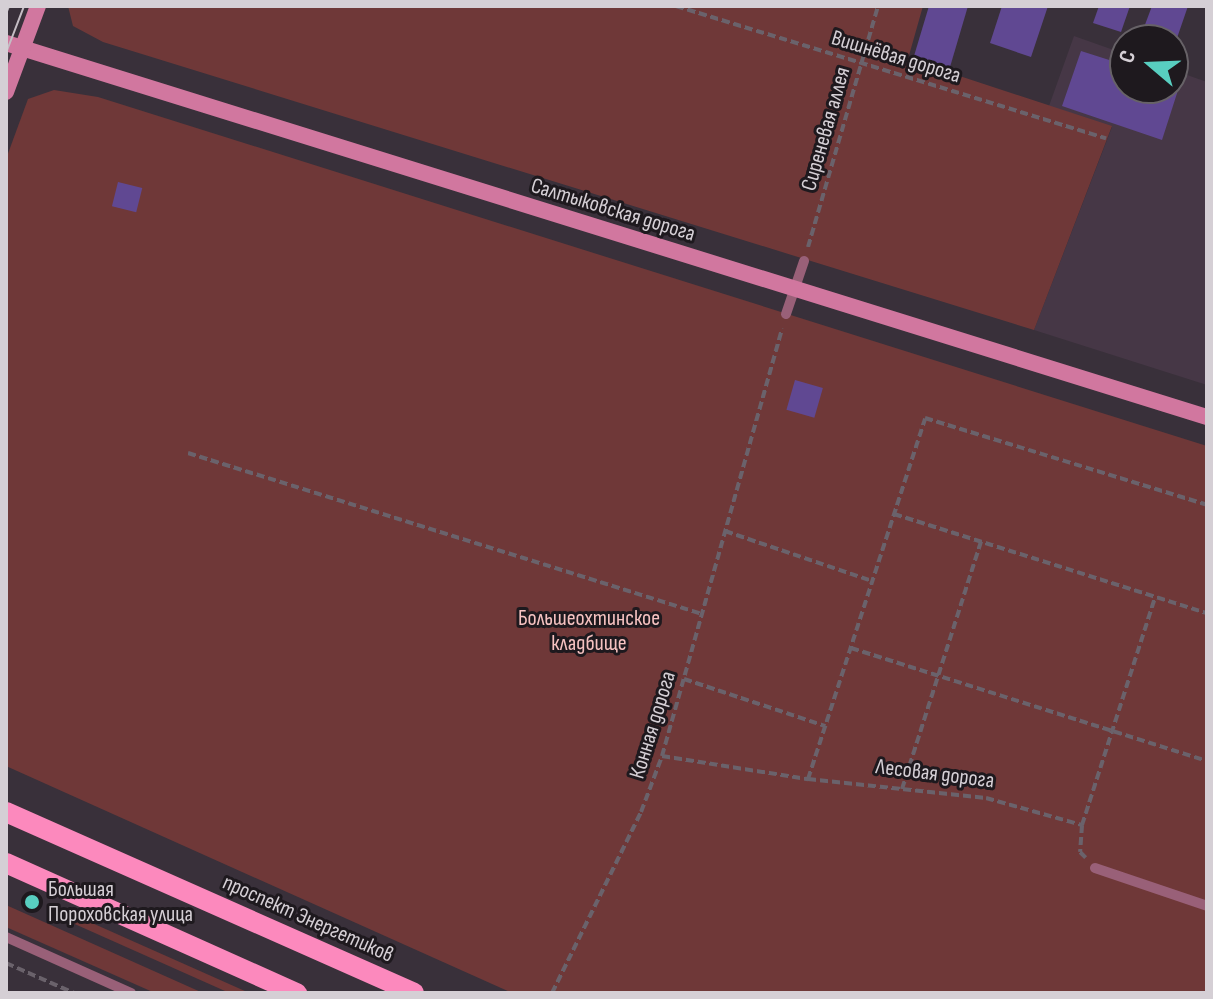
<!DOCTYPE html>
<html>
<head>
<meta charset="utf-8">
<style>
	body { margin:0 }
	#map { position:relative; width:1213px; height:999px; overflow:hidden; background:#39303a; font-family:"Sofia Sans Condensed",sans-serif }
	div>[style] { position:absolute }
	.built>* { inset:0; background:#463746 }
	.green>* { inset:0; background:#6f3838; transform-origin:0 0 }
	.building>* { inset:0; background:#604892; transform-origin:0 0 }
	.path>* { height:4px; margin-top:-2px; transform-origin:0; background:repeating-linear-gradient(90deg,#6a626b 0 8px,transparent 0 12px) }
	.lane>* { height:10px; margin:-5px; padding:0 5px; transform-origin:5px; border-radius:5px; background:#996078 }
	.secondary>* { height:16px; margin:-8px; padding:0 8px; transform-origin:8px; border-radius:8px; background:#d1779f }
	.primary>* { height:20px; margin:-10px; padding:0 10px; transform-origin:10px; border-radius:10px; background:#fc89bd }
	.tram>* { height:2px; margin:-1px; padding:0 1px; transform-origin:1px; border-radius:1px; background:#c4bdc4 }
	.dots>* { width:22px; height:22px; translate:-50% -50%; box-sizing:border-box; border:4px solid #1e191e; border-radius:50% }
	span { translate:-50% -50%; white-space:nowrap; text-align:center; line-height:1.15; -webkit-text-stroke:6px #1e191e; paint-order:stroke }
	.street-label { font-size:22px; color:#d5cfd5 }
	.park-label { font-size:22px; color:#f6c2c1 }
	.poi-label { font-size:22px; color:#d5cfd5 }
	.left { translate:0 -50%; text-align:left }
	.frame { position:absolute; inset:0; border:8px solid #d5cfd5; pointer-events:none }
	.north { position:absolute; left:1109px; top:24px; width:80px; height:80px; box-sizing:border-box; background:#1e191e; border:2px solid #676267; border-radius:50%; rotate:289deg; font-size:22px; font-weight:700; line-height:32px; text-align:center; color:#d5cfd5 }
	.north::after { content:''; display:block; margin:auto; width:28px; height:36px; background:#58cec0; clip-path:polygon(50% 0,100% 100%,50% 72%,0 100%) }
</style>
</head>
<body>
<div id="map">
	<div class="built">
		<i style="clip-path:polygon(1074px 36px,1125px 54px,1125px 88px,1173px 88px,1173px 70px,1207px 82px,1207px 385px,1034px 330px,1112px 127px,1049px 106px)"></i>
	</div>
	<div class="green">
		<i style="clip-path:polygon(68px 6px,923px 6px,908px 59px,1112px 126px,1034px 330px,103px 42px,73px 26px)"></i>
		<i style="clip-path:polygon(54px 90px,98px 97px,1207px 446px,1207px 993px,512px 993px,6px 766px,6px 159px,28px 99px)"></i>
		<i style="clip-path:polygon(6px 905px,203px 993px,155px 993px,6px 927px)"></i>
		<i style="left:65px;top:911px;width:200px;height:8px;rotate:24deg"></i>
	</div>
	<div class="building">
		<i style="clip-path:polygon(929px 6px,968px 6px,950px 67px,914px 56px)"></i>
		<i style="clip-path:polygon(1002px 6px,1048px 6px,1031px 57px,990px 43px)"></i>
		<i style="clip-path:polygon(1099px 6px,1130px 6px,1121px 32px,1093px 23px)"></i>
		<i style="clip-path:polygon(1152px 6px,1188px 6px,1176px 41px,1143px 30px)"></i>
		<i style="clip-path:polygon(1081px 51px,1125px 65px,1125px 88px,1180px 84px,1162px 140px,1062px 106px)"></i>
		<i style="left:118px;top:182px;width:25px;height:25px;rotate:14deg"></i>
		<i style="left:795px;top:380px;width:29px;height:31px;rotate:16deg"></i>
	</div>
	<div class="path">
		<i style="left:676px;top:6px;width:450px;rotate:17.1deg"></i>
		<i style="left:808px;top:247px;width:251px;rotate:-73.8deg"></i>
		<i style="left:188px;top:453px;width:539px;rotate:17.39deg"></i>
		<i style="left:894px;top:514px;width:328px;rotate:17.6deg"></i>
		<i style="left:725px;top:531px;width:155px;rotate:18.8deg"></i>
		<i style="left:851px;top:648px;width:374px;rotate:17.6deg"></i>
		<i style="left:684px;top:679px;width:149px;rotate:18.4deg"></i>
		<i style="left:662px;top:756px;width:148px;rotate:9deg"></i>
		<i style="left:808px;top:779px;width:179px;rotate:6.1deg"></i>
		<i style="left:986px;top:798px;width:100px;rotate:15.7deg"></i>
		<i style="left:1082px;top:825px;width:27px;rotate:94deg"></i>
		<i style="left:1080px;top:852px;width:8px;rotate:45deg"></i>
		<i style="left:808px;top:779px;width:379px;rotate:-72deg"></i>
		<i style="left:925px;top:418px;width:295px;rotate:17.1deg"></i>
		<i style="left:902px;top:789px;width:260px;rotate:-72.3deg"></i>
		<i style="left:1082px;top:825px;width:239px;rotate:-72.2deg"></i>
		<i style="left:6px;top:963px;width:74px;rotate:23.8deg"></i>
		<i style="left:552px;top:993px;width:202px;rotate:-63.8deg"></i>
		<i style="left:641px;top:812px;width:60px;rotate:-69.4deg"></i>
		<i style="left:662px;top:756px;width:444px;rotate:-74.3deg"></i>
	</div>
	<div class="lane">
		<i style="left:786px;top:314px;width:56px;rotate:-71.2deg"></i>
		<i style="left:1095px;top:868px;width:118px;rotate:18.7deg"></i>
		<i style="left:6px;top:937px;width:137px;rotate:24.1deg"></i>
	</div>
	<div class="secondary">
		<i style="left:6px;top:43px;width:1258px;rotate:17.3deg"></i>
		<i style="left:6px;top:92px;width:92px;rotate:-69.6deg"></i>
	</div>
	<div class="primary">
		<i style="left:6px;top:812px;width:446px;rotate:23.9deg"></i>
		<i style="left:6px;top:863px;width:319px;rotate:24.1deg"></i>
	</div>
	<div class="tram">
		<i style="left:6px;top:14px;width:9px;rotate:-69deg"></i>
		<i style="left:6px;top:53px;width:50px;rotate:-69deg"></i>
	</div>
	<div class="dots">
		<i style="left:32px;top:902px;background:#58cec0"></i>
	</div>
	<div class="street-label">
		<span style="left:896px;top:57px;rotate:17deg">Вишнёвая дорога</span>
		<span style="left:826px;top:129px;rotate:-74deg">Сиреневая аллея</span>
		<span style="left:613px;top:210px;rotate:17deg">Салтыковская дорога</span>
		<span style="left:653px;top:725px;rotate:-73deg">Конная дорога</span>
		<span style="left:935px;top:774px;rotate:7deg">Лесовая дорога</span>
		<span style="left:308px;top:919px;rotate:24deg">проспект Энергетиков</span>
	</div>
	<div class="park-label">
		<span style="left:589px;top:631px">Большеохтинское<br>кладбище</span>
	</div>
	<div class="poi-label">
		<span class="left" style="left:48px;top:902px">Большая<br>Пороховская улица</span>
	</div>
	<div class="frame"></div>
	<div class="north">С</div>
</div>
</body>
</html>
